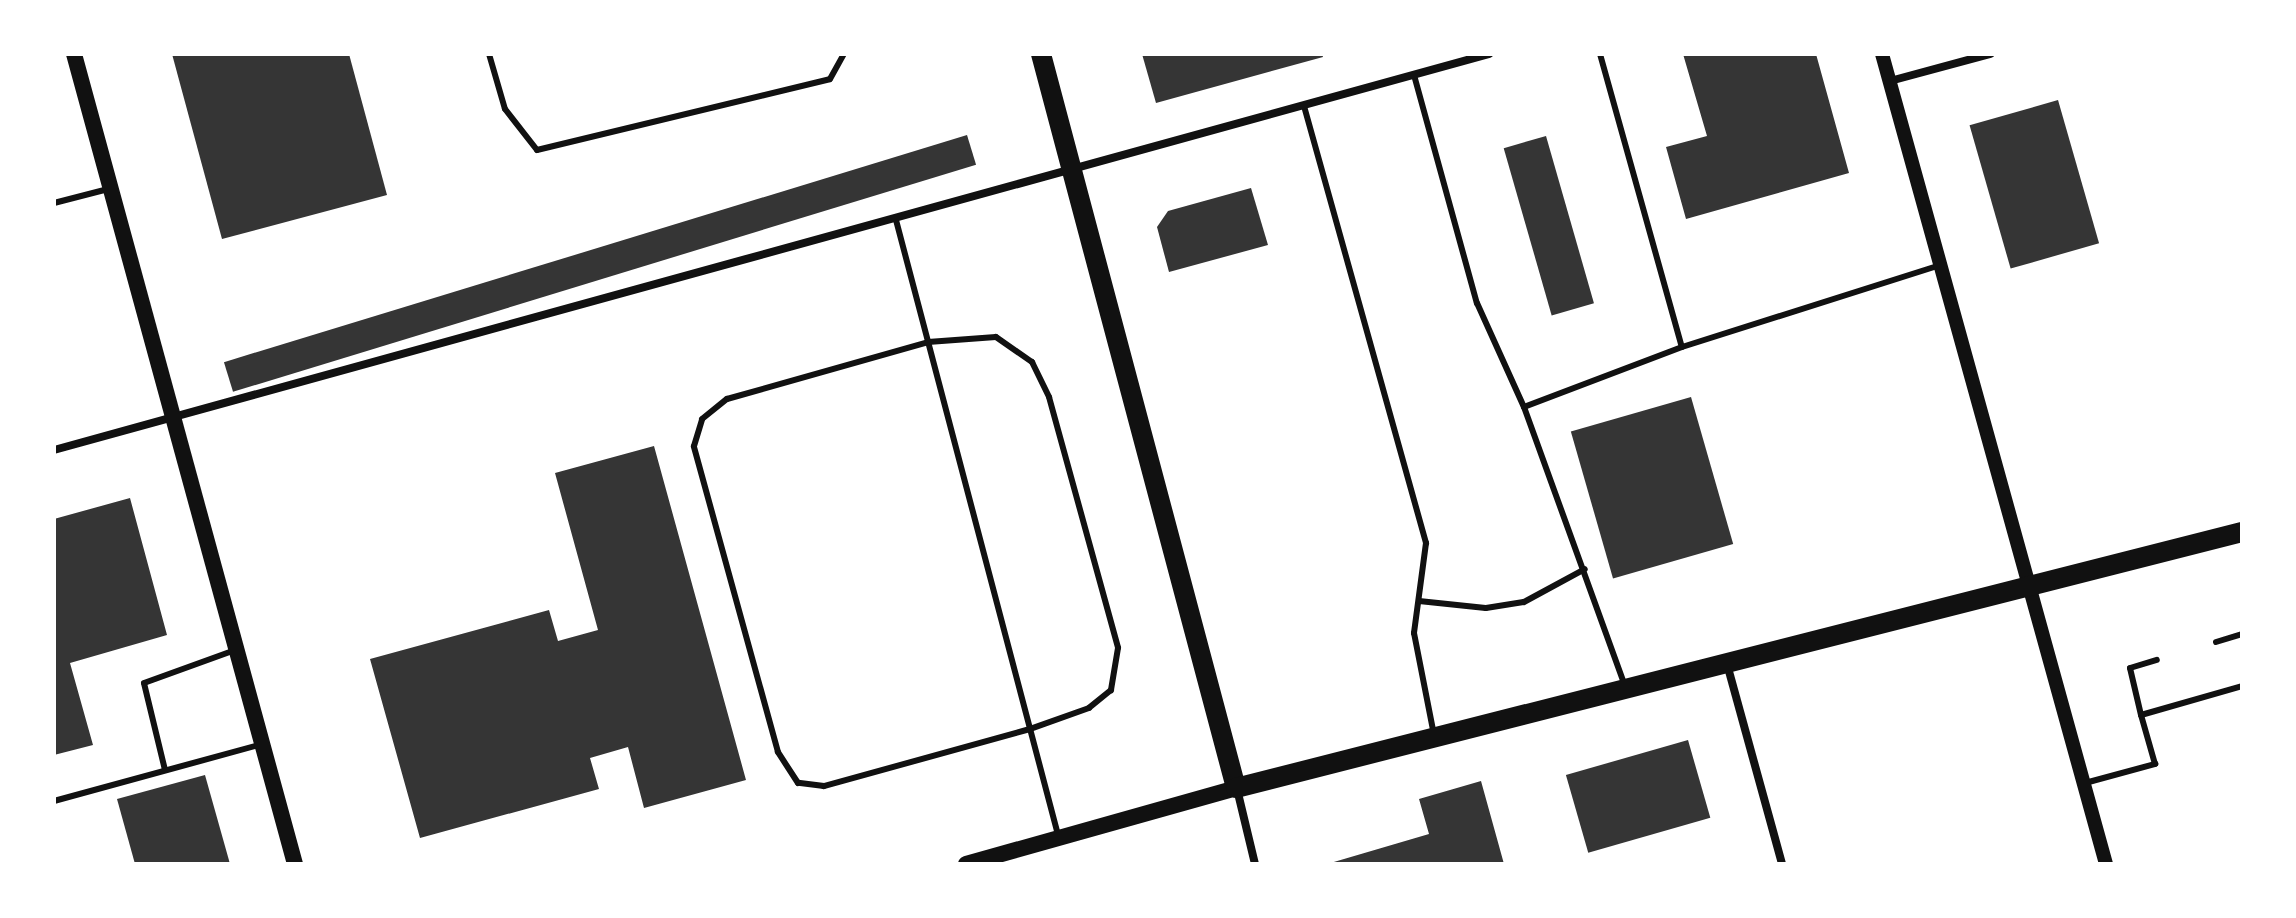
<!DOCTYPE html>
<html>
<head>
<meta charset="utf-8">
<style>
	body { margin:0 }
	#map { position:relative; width:2296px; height:918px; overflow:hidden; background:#fff; font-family:"IBM Plex Sans",sans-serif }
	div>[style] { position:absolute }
	.building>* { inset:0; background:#353535; transform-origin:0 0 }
	.service>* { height:6px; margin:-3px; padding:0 3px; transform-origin:3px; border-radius:3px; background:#111 }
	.minor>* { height:8px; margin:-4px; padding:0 4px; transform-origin:4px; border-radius:4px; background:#111 }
	.tertiary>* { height:14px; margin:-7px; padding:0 7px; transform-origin:7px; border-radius:7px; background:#111 }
	.secondary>* { height:16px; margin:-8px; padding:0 8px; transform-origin:8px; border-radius:8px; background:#111 }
	.primary>* { height:20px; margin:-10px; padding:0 10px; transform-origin:10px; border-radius:10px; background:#111 }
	span { translate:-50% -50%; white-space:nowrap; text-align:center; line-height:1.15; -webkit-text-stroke:6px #fff; paint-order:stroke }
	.frame { position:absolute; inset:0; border:56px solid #fff; pointer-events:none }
</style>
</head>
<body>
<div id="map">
	<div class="building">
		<i style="clip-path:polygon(172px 54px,349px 54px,387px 195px,222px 239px)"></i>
		<i style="clip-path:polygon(1142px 54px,1322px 54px,1323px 57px,1156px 103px)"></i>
		<i style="clip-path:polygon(1683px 54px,1816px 54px,1849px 173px,1686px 219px,1666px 147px,1707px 136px)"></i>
		<i style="left:2058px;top:100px;width:149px;height:92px;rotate:74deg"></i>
		<i style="left:967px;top:135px;width:31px;height:777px;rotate:73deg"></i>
		<i style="left:1546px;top:136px;width:174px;height:44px;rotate:74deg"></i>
		<i style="clip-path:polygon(1251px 188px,1268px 245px,1169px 272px,1157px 227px,1168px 211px)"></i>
		<i style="left:1691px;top:397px;width:153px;height:125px;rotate:74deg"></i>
		<i style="clip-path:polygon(654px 446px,746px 780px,644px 808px,628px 747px,590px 758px,599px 789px,420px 838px,370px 659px,549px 610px,558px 641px,598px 630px,555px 473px)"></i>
		<i style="clip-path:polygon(130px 498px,167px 635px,70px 663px,93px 745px,54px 755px,54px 519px)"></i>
		<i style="left:1688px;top:740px;width:81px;height:127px;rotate:74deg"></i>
		<i style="clip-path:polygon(205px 775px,230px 864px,135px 864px,117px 799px)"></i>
		<i style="clip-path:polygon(1481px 781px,1504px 864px,1327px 864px,1429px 834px,1419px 799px)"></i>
	</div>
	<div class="service">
		<i style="left:489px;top:54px;width:57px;rotate:73.8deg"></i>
		<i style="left:505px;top:109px;width:52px;rotate:52deg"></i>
		<i style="left:537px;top:150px;width:301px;rotate:-13.6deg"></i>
		<i style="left:830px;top:79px;width:29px;rotate:-61deg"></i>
		<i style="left:1600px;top:54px;width:304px;rotate:74.4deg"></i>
		<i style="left:1414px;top:75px;width:237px;rotate:74.6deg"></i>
		<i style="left:1477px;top:303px;width:114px;rotate:65.7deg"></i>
		<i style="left:1524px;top:407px;width:294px;rotate:70.1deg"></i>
		<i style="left:1304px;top:106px;width:454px;rotate:74.4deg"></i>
		<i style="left:1426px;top:543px;width:91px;rotate:97.6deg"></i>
		<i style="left:1414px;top:633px;width:104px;rotate:78.9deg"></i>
		<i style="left:54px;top:203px;width:56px;rotate:-14.5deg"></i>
		<i style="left:896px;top:220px;width:636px;rotate:75.24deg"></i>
		<i style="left:996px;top:337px;width:44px;rotate:34.8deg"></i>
		<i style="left:1032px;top:362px;width:39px;rotate:64deg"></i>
		<i style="left:1049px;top:397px;width:260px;rotate:74.6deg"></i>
		<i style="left:1118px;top:648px;width:43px;rotate:99.5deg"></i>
		<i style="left:1111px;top:690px;width:28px;rotate:141deg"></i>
		<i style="left:1089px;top:708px;width:63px;rotate:160.4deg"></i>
		<i style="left:1030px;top:729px;width:214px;rotate:164.5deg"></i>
		<i style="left:824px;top:786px;width:26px;rotate:-173deg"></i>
		<i style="left:798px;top:783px;width:37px;rotate:-123deg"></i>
		<i style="left:778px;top:752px;width:317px;rotate:-105.4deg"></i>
		<i style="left:694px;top:446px;width:28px;rotate:-73deg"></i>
		<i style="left:702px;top:419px;width:32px;rotate:-39deg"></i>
		<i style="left:727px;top:399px;width:209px;rotate:-15.8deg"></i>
		<i style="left:928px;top:342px;width:68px;rotate:-4.2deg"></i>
		<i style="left:1524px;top:407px;width:169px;rotate:-20.8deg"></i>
		<i style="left:1682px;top:347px;width:272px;rotate:-17.6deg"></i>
		<i style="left:1419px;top:601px;width:67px;rotate:6deg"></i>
		<i style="left:1486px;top:608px;width:38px;rotate:-9deg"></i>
		<i style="left:1524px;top:602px;width:69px;rotate:-28.4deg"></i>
		<i style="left:2216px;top:642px;width:27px;rotate:-17deg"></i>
		<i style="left:2141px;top:715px;width:48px;rotate:-103.2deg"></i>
		<i style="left:2130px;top:668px;width:28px;rotate:-17deg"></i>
		<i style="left:165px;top:770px;width:89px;rotate:-103.6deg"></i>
		<i style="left:144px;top:683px;width:97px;rotate:-19.9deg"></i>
		<i style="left:2085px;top:783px;width:73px;rotate:-15.2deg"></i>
		<i style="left:2155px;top:764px;width:51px;rotate:-105.9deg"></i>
		<i style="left:2141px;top:715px;width:105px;rotate:-16deg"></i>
		<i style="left:54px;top:801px;width:213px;rotate:-15.3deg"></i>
	</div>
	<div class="minor">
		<i style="left:1890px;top:81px;width:104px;rotate:-15.1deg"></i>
		<i style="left:54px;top:450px;width:1489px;rotate:-15.43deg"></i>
		<i style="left:1727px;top:664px;width:207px;rotate:74.6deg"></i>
		<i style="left:1237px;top:789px;width:77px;rotate:76.5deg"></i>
	</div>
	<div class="tertiary">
		<i style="left:1882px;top:54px;width:840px;rotate:74.54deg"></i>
	</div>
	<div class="secondary">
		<i style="left:74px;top:54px;width:840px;rotate:74.74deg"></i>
		<i style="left:966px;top:864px;width:280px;rotate:-15.7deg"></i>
	</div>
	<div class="primary">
		<i style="left:1041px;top:54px;width:759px;rotate:75.12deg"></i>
		<i style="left:1236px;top:788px;width:1038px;rotate:-14.28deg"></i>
	</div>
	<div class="frame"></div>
</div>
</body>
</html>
